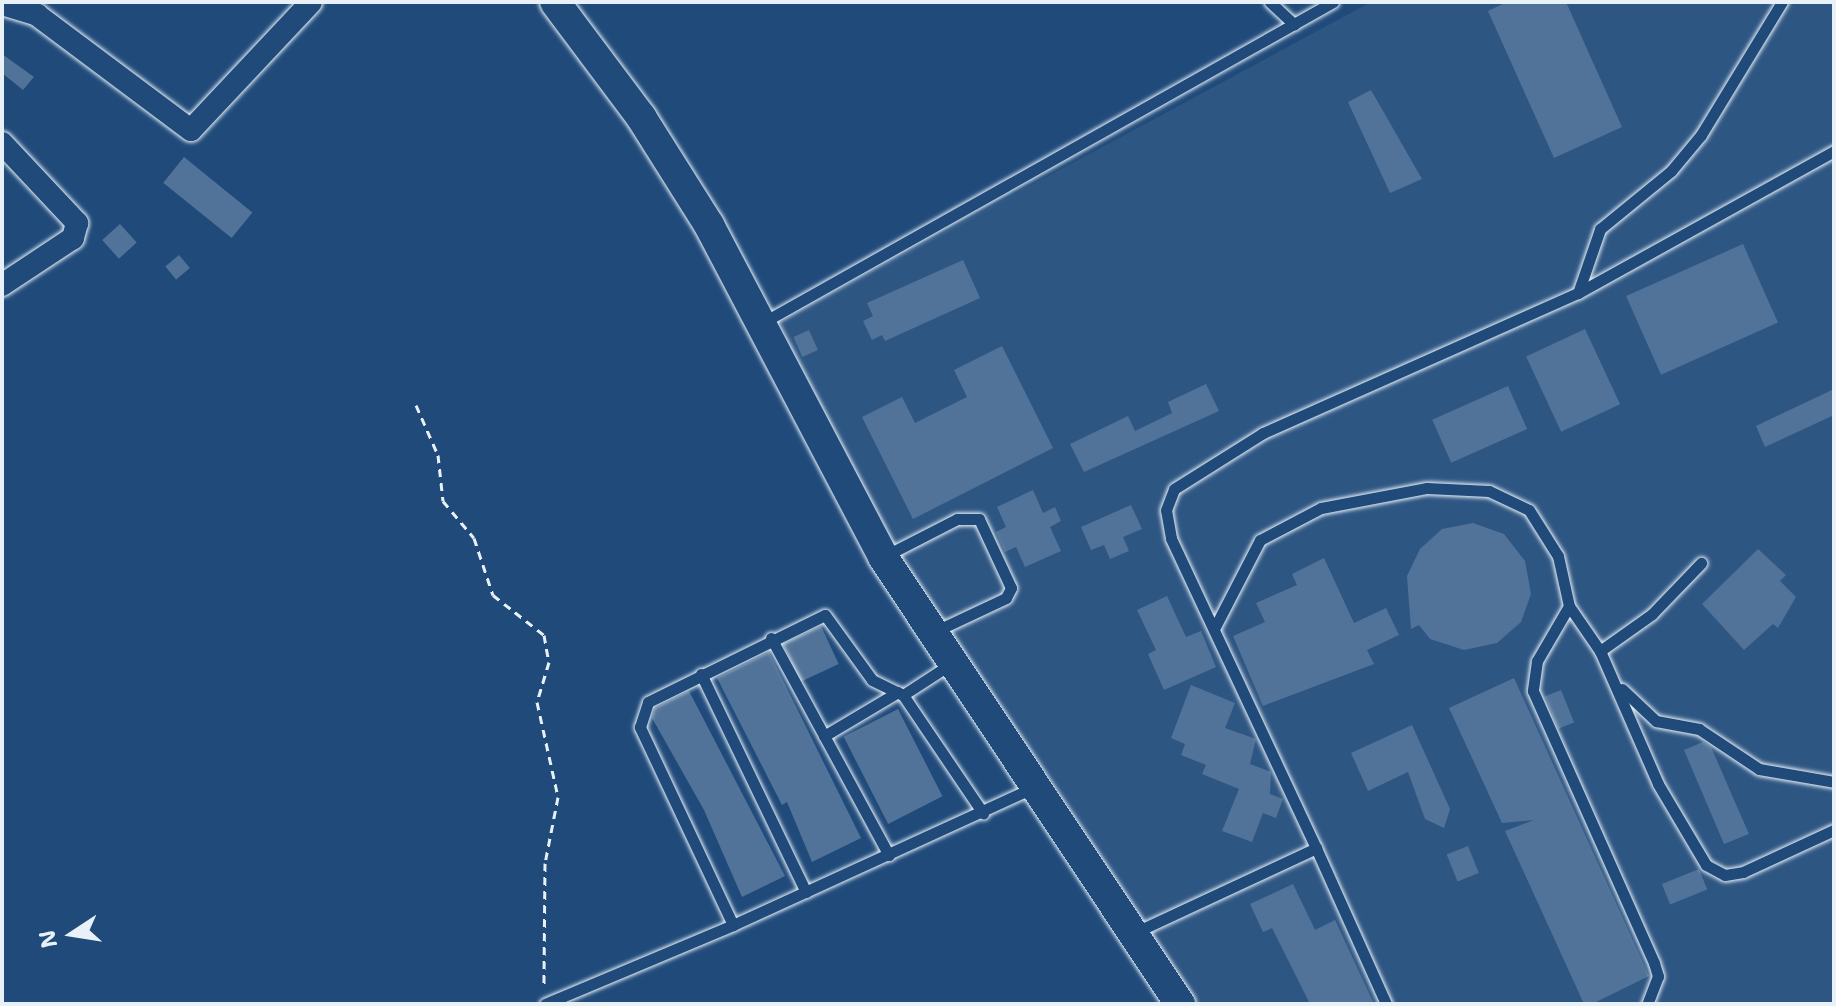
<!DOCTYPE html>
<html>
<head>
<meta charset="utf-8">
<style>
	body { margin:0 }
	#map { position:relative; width:1836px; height:1006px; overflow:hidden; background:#1f4a7a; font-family:"Shantell Sans",sans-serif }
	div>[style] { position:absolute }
	.built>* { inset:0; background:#2e5683 }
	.building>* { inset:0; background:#517399; transform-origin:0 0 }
	.path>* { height:3px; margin-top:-1.5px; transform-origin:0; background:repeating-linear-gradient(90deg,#e8f1f8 0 8px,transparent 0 14px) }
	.roads { filter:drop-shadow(0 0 2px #e8f1f8) drop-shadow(0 0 2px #e8f1f8) }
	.lane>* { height:11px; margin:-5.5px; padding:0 5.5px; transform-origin:5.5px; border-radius:5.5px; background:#1f4a7a }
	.street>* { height:22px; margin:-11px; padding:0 11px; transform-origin:11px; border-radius:11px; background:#1f4a7a }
	.secondary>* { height:30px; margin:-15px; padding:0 15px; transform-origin:15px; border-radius:15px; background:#1f4a7a }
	span { translate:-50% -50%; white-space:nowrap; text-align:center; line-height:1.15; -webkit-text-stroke:6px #1f4a7a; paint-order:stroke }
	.frame { position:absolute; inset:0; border:4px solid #e8f1f8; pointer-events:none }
	.north { position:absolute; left:32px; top:894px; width:80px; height:80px; -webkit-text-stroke:6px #1f4a7a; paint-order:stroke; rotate:258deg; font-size:22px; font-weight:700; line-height:32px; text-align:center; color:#e8f1f8 }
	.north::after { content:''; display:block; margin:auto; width:28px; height:36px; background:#e8f1f8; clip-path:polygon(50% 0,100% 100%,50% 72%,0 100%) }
</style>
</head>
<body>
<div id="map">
	<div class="built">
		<i style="clip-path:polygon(1371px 2px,1834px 2px,1834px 1004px,1194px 1004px,1061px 794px,877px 527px,820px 419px,780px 321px)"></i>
	</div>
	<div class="building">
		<i style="clip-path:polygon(1507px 2px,1566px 2px,1622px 127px,1554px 158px,1488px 11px)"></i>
		<i style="clip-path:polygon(2px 54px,34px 77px,23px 90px,2px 73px)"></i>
		<i style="clip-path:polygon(1371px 90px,1422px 179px,1390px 193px,1348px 102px)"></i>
		<i style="left:184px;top:157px;width:88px;height:33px;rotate:39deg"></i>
		<i style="left:120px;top:224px;width:25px;height:24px;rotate:48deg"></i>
		<i style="left:1743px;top:244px;width:86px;height:128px;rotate:66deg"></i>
		<i style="left:179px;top:255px;width:17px;height:18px;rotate:50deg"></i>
		<i style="clip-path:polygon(963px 260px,980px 298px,885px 341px,882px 335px,872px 340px,863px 321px,873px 316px,867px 303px)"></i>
		<i style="left:1585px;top:329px;width:83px;height:65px;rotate:65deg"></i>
		<i style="left:809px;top:330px;width:22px;height:17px;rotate:66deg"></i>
		<i style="clip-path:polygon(1002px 346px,1053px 448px,913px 519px,862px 417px,902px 397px,915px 423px,967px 397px,954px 370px)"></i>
		<i style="clip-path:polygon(1206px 384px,1219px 411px,1084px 472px,1070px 444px,1128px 416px,1135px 431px,1172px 413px,1168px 402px)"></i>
		<i style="left:1508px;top:386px;width:47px;height:83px;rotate:66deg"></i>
		<i style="clip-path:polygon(1834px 389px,1834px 415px,1765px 447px,1756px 426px)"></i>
		<i style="clip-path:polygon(1033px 490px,1043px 513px,1055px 507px,1061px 521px,1050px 527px,1061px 551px,1025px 567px,1016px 547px,1005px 552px,996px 532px,1006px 527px,997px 507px)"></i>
		<i style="clip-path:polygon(1131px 505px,1142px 529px,1123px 537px,1129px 551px,1110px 559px,1104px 545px,1091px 550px,1081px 527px)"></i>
		<i style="clip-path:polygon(1473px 523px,1504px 534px,1525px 561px,1531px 594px,1521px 622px,1497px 643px,1464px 650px,1430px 639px,1419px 625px,1411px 629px,1407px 576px,1420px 549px,1442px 529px)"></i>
		<i style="clip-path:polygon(1758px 549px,1786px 575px,1780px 581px,1796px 597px,1778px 628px,1773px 624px,1744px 650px,1702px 604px)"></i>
		<i style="clip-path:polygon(1324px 558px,1354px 623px,1386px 608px,1399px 635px,1367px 650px,1374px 664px,1263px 706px,1233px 636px,1265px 622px,1256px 603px,1297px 585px,1292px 574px)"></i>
		<i style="clip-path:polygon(1167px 596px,1186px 637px,1201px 631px,1216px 667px,1164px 690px,1148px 654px,1156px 650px,1137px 610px)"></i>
		<i style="left:821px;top:626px;width:42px;height:42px;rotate:65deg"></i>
		<i style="clip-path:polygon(769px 652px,861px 838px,812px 862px,787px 802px,782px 805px,717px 678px)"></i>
		<i style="clip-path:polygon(1514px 678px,1649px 976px,1592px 1004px,1584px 1004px,1505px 831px,1534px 820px,1502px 823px,1449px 708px)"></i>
		<i style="clip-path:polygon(1191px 685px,1235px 703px,1225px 728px,1256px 739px,1250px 764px,1271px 772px,1270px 794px,1283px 799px,1276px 818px,1263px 813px,1252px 842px,1222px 831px,1239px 789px,1202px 774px,1206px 765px,1181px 755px,1185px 744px,1171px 738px)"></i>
		<i style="left:1561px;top:690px;width:35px;height:17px;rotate:68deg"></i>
		<i style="clip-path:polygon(689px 691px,785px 876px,742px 897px,704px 810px,652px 718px,655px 708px)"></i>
		<i style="left:898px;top:709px;width:98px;height:61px;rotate:63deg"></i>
		<i style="clip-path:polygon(1412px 725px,1450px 809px,1444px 828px,1425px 819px,1408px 772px,1368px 791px,1351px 753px)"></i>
		<i style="clip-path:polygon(1703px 742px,1711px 747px,1749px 834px,1724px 844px,1684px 750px)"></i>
		<i style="left:1468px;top:846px;width:29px;height:23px;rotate:68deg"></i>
		<i style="left:1699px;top:869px;width:22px;height:40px;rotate:68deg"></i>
		<i style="clip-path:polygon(1293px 884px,1315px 930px,1335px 920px,1374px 1004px,1310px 1004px,1272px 928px,1263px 932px,1250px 904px)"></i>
	</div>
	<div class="path">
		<i style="left:416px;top:405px;width:55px;rotate:66.3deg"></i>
		<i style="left:438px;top:455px;width:46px;rotate:83.8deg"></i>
		<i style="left:443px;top:501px;width:48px;rotate:50deg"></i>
		<i style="left:474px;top:538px;width:60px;rotate:71.6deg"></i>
		<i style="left:493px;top:595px;width:65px;rotate:38.1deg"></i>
		<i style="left:544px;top:635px;width:27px;rotate:80deg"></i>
		<i style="left:549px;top:662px;width:42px;rotate:106.7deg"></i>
		<i style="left:537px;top:702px;width:97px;rotate:77.5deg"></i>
		<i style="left:558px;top:797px;width:67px;rotate:101.1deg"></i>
		<i style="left:545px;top:863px;width:125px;rotate:90.5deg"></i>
	</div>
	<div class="roads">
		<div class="lane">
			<i style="left:1270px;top:2px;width:33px;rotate:43deg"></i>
			<i style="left:1578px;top:293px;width:68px;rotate:-71deg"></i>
			<i style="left:1600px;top:229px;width:92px;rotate:-39.2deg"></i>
			<i style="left:1671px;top:171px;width:47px;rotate:-50.2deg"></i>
			<i style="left:1701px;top:135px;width:156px;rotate:-58.7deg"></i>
			<i style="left:762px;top:323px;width:655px;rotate:-29.34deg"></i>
			<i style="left:883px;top:557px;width:83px;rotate:-27.2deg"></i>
			<i style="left:957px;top:519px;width:22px"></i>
			<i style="left:979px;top:519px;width:76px;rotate:65.1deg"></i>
			<i style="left:1011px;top:588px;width:11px;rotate:117deg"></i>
			<i style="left:1006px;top:598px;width:77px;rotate:154.8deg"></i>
			<i style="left:1569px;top:606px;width:55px;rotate:55.4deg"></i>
			<i style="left:1600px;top:651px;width:145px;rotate:66.4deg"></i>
			<i style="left:1658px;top:784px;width:94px;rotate:59.3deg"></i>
			<i style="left:1706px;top:865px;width:21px;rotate:28deg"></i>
			<i style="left:1725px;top:875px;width:18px;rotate:-9deg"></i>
			<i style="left:1743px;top:872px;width:100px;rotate:-24.8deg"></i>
			<i style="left:1215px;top:627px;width:98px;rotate:-62.7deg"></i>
			<i style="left:1260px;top:540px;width:69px;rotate:-27.7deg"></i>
			<i style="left:1321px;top:508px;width:108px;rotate:-10.7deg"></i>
			<i style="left:1427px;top:488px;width:62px;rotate:2.8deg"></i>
			<i style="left:1489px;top:491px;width:44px;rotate:25.4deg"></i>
			<i style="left:1529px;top:510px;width:54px;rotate:57.8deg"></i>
			<i style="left:1558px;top:556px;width:51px;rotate:77.6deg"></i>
			<i style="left:1569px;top:606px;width:64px;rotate:120.2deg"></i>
			<i style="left:1537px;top:661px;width:30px;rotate:98deg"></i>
			<i style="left:1533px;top:691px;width:298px;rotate:66deg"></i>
			<i style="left:1654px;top:963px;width:14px;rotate:73deg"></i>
			<i style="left:1658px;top:976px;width:30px;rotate:111deg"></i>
			<i style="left:771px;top:638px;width:247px;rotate:61.5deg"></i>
			<i style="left:1600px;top:651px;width:64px;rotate:-35.4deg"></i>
			<i style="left:1652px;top:614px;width:71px;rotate:-46.1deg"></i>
			<i style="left:701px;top:674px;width:242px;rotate:64.3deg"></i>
			<i style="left:1622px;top:689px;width:47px;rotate:43.3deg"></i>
			<i style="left:1656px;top:721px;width:44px;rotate:10.5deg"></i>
			<i style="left:1699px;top:729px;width:72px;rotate:33.7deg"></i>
			<i style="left:1759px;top:769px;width:76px;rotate:9.8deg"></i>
			<i style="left:903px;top:695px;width:143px;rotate:55.9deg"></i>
			<i style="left:824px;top:736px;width:86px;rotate:-30.7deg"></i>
			<i style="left:1316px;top:848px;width:171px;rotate:65.8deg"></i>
			<i style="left:733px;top:925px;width:219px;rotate:-115.2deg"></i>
			<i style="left:640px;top:727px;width:26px;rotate:-72deg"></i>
			<i style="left:648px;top:702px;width:197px;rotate:-26.2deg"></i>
			<i style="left:825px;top:615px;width:80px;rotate:54.1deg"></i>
			<i style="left:872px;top:680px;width:34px;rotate:26deg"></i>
			<i style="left:903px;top:695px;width:59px;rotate:-33.1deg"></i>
			<i style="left:1136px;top:932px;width:199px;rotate:-25deg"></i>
			<i style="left:1316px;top:848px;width:342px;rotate:-115.1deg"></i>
			<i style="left:1171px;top:538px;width:28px;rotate:-100deg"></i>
			<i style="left:1166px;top:510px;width:22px;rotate:-69deg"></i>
			<i style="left:1174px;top:489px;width:105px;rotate:-32.2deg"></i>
			<i style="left:1263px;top:433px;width:345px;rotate:-24deg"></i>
			<i style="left:1578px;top:293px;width:293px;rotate:-29deg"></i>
			<i style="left:545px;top:1004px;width:204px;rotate:-22.8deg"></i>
			<i style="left:733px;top:925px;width:331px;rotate:-24.6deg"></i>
		</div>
		<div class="street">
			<i style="left:2px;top:4px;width:37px;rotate:17deg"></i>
			<i style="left:37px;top:15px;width:192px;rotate:36.8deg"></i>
			<i style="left:191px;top:130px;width:175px;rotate:-46.8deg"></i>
			<i style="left:2px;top:143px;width:110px;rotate:46.8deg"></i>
			<i style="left:77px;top:223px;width:16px;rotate:105deg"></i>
			<i style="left:73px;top:238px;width:85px;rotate:146.5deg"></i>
		</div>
		<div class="secondary">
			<i style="left:555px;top:2px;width:144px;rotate:53.2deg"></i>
			<i style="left:641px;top:117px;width:128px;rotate:57.8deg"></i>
			<i style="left:709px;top:225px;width:375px;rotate:62.3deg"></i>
			<i style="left:883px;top:557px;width:537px;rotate:56.4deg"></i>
		</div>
	</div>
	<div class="frame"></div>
	<div class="north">N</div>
</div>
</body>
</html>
